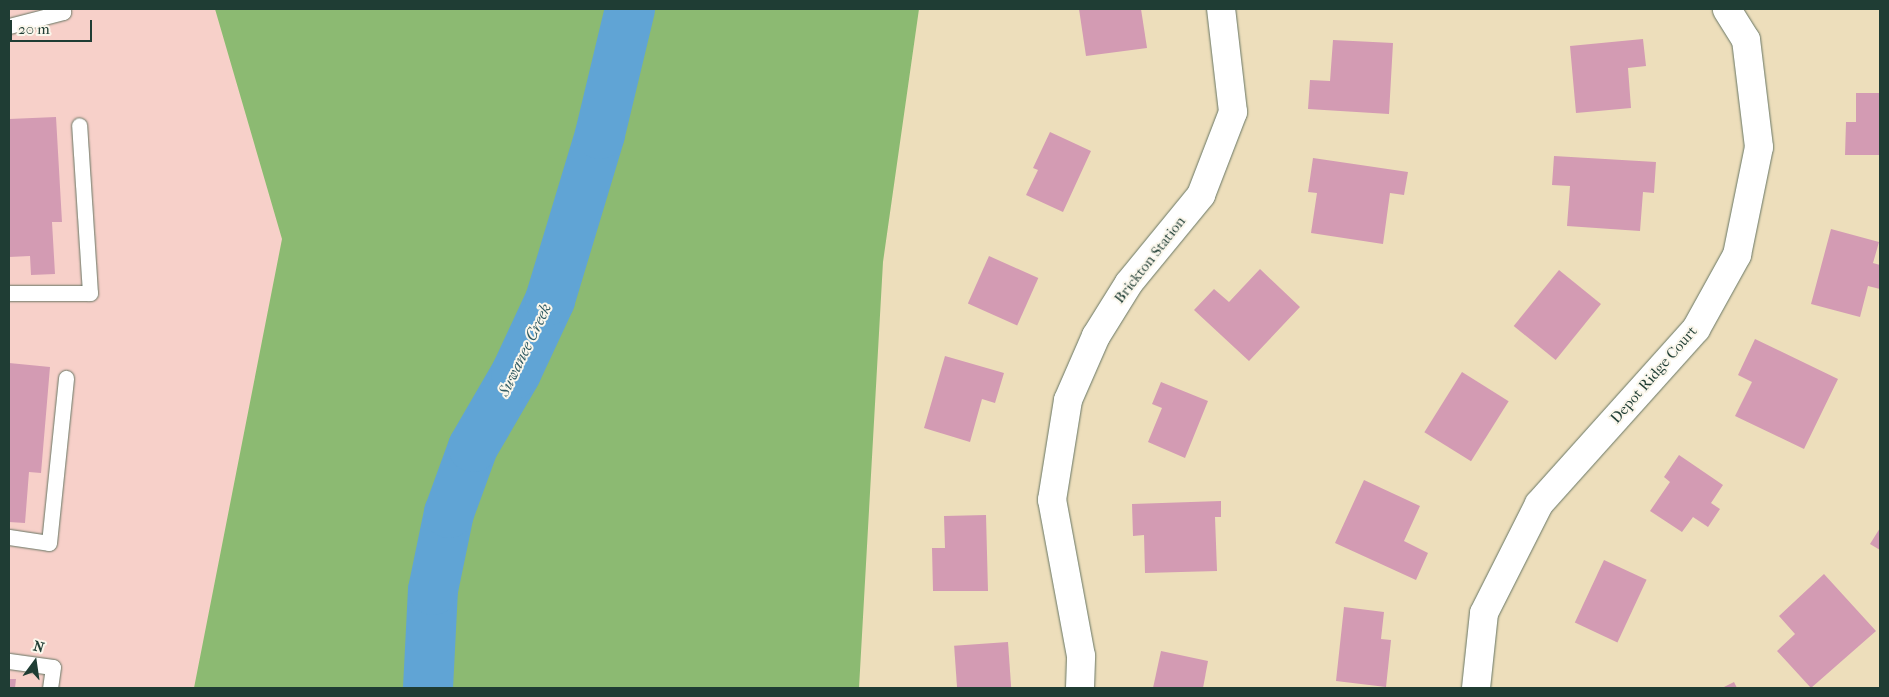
<!DOCTYPE html>
<html>
<head>
<meta charset="utf-8">
<style>
	body { margin:0 }
	#map { position:relative; width:1889px; height:697px; overflow:hidden; background:#eddebb; font-family:"IM FELL French Canon",serif }
	div>[style] { position:absolute }
	.built>* { inset:0; background:#f7d0c9 }
	.forest>* { inset:0; background:#8cba72 }
	.river>* { height:50px; margin:-25px; padding:0 25px; transform-origin:25px; border-radius:25px; background:#60a4d5 }
	.building>* { inset:0; background:#d39bb3; transform-origin:0 0 }
	.roads { filter:drop-shadow(0 0 1px #677563) drop-shadow(0 0 1px #677563) }
	.lane>* { height:15px; margin:-7.5px; padding:0 7.5px; transform-origin:7.5px; border-radius:7.5px; background:#fff }
	.street>* { height:28px; margin:-14px; padding:0 14px; transform-origin:14px; border-radius:14px; background:#fff }
	span { translate:-50% -50%; white-space:nowrap; text-align:center; line-height:1.15; -webkit-text-stroke:4px #fbf7ec; paint-order:stroke }
	.street-label { font-size:15px; color:#1f3d34 }
	.water-label { font-size:16px; color:#325c64; font-style:italic }
	.frame { position:absolute; inset:0; border:10px solid #1f3d34; pointer-events:none }
	.north { position:absolute; left:10px; top:637px; width:50px; height:50px; -webkit-text-stroke:4px #fbf7ec; paint-order:stroke; rotate:14deg; font-size:14px; font-weight:700; line-height:20px; text-align:center; color:#1f3d34 }
	.north::after { content:''; display:block; margin:auto; width:18px; height:22px; background:#1f3d34; clip-path:polygon(50% 0,100% 100%,50% 72%,0 100%) }
	.scale { position:absolute; left:10px; top:20px; width:82px; height:22px; box-sizing:border-box; border:2px solid #1f3d34; border-top:0; padding-left:6px; font-size:15px; line-height:18px; white-space:nowrap; color:#1f3d34; -webkit-text-stroke:4px #fbf7ec; paint-order:stroke }
</style>
</head>
<body>
<div id="map">
	<div class="built">
		<i style="clip-path:polygon(9px 9px,215px 9px,282px 239px,194px 688px,9px 688px)"></i>
	</div>
	<div class="forest">
		<i style="clip-path:polygon(215px 9px,919px 9px,883px 262px,859px 688px,194px 688px,282px 239px)"></i>
	</div>
	<div class="river">
		<i style="left:428px;top:688px;width:98px;rotate:-87.1deg"></i>
		<i style="left:433px;top:590px;width:79px;rotate:-78.3deg"></i>
		<i style="left:449px;top:513px;width:70px;rotate:-70deg"></i>
		<i style="left:473px;top:447px;width:86px;rotate:-59.8deg"></i>
		<i style="left:516px;top:373px;width:81px;rotate:-65deg"></i>
		<i style="left:550px;top:300px;width:173px;rotate:-73.2deg"></i>
		<i style="left:600px;top:134px;width:129px;rotate:-76.5deg"></i>
	</div>
	<div class="building">
		<i style="clip-path:polygon(1079px 9px,1141px 9px,1147px 48px,1086px 56px)"></i>
		<i style="clip-path:polygon(1643px 39px,1646px 66px,1628px 68px,1631px 108px,1576px 113px,1570px 46px)"></i>
		<i style="clip-path:polygon(1333px 40px,1393px 43px,1389px 114px,1308px 109px,1310px 80px,1330px 81px)"></i>
		<i style="clip-path:polygon(1856px 93px,1880px 93px,1880px 155px,1845px 155px,1846px 122px,1856px 122px)"></i>
		<i style="clip-path:polygon(56px 117px,62px 222px,52px 222px,55px 274px,31px 275px,30px 256px,9px 257px,9px 119px)"></i>
		<i style="clip-path:polygon(1050px 132px,1091px 151px,1063px 212px,1026px 195px,1038px 170px,1033px 168px)"></i>
		<i style="clip-path:polygon(1554px 156px,1656px 162px,1654px 193px,1643px 192px,1640px 231px,1567px 226px,1570px 186px,1552px 185px)"></i>
		<i style="clip-path:polygon(1313px 158px,1408px 172px,1404px 195px,1390px 193px,1383px 244px,1311px 233px,1317px 193px,1308px 192px)"></i>
		<i style="clip-path:polygon(1831px 229px,1879px 242px,1873px 263px,1880px 265px,1880px 289px,1868px 286px,1860px 317px,1811px 304px)"></i>
		<i style="left:989px;top:256px;width:54px;height:52px;rotate:24deg"></i>
		<i style="clip-path:polygon(1260px 269px,1300px 307px,1249px 361px,1194px 310px,1214px 289px,1229px 302px)"></i>
		<i style="left:1559px;top:270px;width:54px;height:72px;rotate:39deg"></i>
		<i style="clip-path:polygon(1755px 339px,1838px 379px,1804px 449px,1735px 416px,1752px 382px,1738px 375px)"></i>
		<i style="clip-path:polygon(945px 356px,1004px 373px,995px 403px,982px 399px,970px 442px,924px 428px)"></i>
		<i style="clip-path:polygon(9px 363px,50px 367px,41px 473px,29px 472px,25px 523px,9px 522px)"></i>
		<i style="left:1462px;top:372px;width:55px;height:71px;rotate:32deg"></i>
		<i style="clip-path:polygon(1161px 382px,1208px 401px,1185px 458px,1148px 442px,1162px 408px,1152px 404px)"></i>
		<i style="clip-path:polygon(1679px 455px,1723px 485px,1711px 503px,1720px 509px,1708px 527px,1693px 517px,1682px 532px,1650px 511px,1670px 482px,1664px 477px)"></i>
		<i style="clip-path:polygon(1364px 480px,1420px 506px,1404px 541px,1428px 553px,1416px 580px,1335px 543px)"></i>
		<i style="clip-path:polygon(1221px 501px,1221px 517px,1215px 517px,1217px 571px,1145px 573px,1144px 535px,1133px 536px,1132px 504px)"></i>
		<i style="clip-path:polygon(986px 515px,988px 591px,933px 591px,932px 548px,945px 548px,944px 516px)"></i>
		<i style="clip-path:polygon(1880px 528px,1880px 550px,1870px 544px)"></i>
		<i style="left:1604px;top:560px;width:47px;height:69px;rotate:25deg"></i>
		<i style="clip-path:polygon(1824px 574px,1876px 631px,1811px 688px,1777px 651px,1795px 634px,1779px 616px)"></i>
		<i style="clip-path:polygon(1344px 607px,1384px 612px,1381px 639px,1391px 640px,1386px 687px,1336px 681px)"></i>
		<i style="left:1008px;top:642px;width:46px;height:54px;rotate:86deg"></i>
		<i style="clip-path:polygon(1161px 651px,1208px 661px,1203px 688px,1153px 688px)"></i>
		<i style="clip-path:polygon(9px 679px,16px 679px,15px 688px,9px 688px)"></i>
		<i style="clip-path:polygon(1734px 682px,1737px 688px,1722px 688px)"></i>
	</div>
	<div class="roads">
		<div class="lane">
			<i style="left:9px;top:26px;width:56px;rotate:-14.5deg"></i>
			<i style="left:63px;top:12px;width:4px;rotate:-124deg"></i>
			<i style="left:9px;top:293px;width:81px"></i>
			<i style="left:90px;top:293px;width:168px;rotate:-93.7deg"></i>
			<i style="left:9px;top:537px;width:40px;rotate:8.5deg"></i>
			<i style="left:49px;top:543px;width:166px;rotate:-84.1deg"></i>
			<i style="left:9px;top:661px;width:44px;rotate:7.8deg"></i>
			<i style="left:53px;top:667px;width:21px;rotate:98deg"></i>
		</div>
		<div class="street">
			<i style="left:1080px;top:688px;width:32px;rotate:-88deg"></i>
			<i style="left:1081px;top:656px;width:159px;rotate:-100.5deg"></i>
			<i style="left:1052px;top:500px;width:101px;rotate:-80.9deg"></i>
			<i style="left:1068px;top:400px;width:70px;rotate:-66.4deg"></i>
			<i style="left:1096px;top:336px;width:62px;rotate:-58.1deg"></i>
			<i style="left:1129px;top:283px;width:114px;rotate:-50.7deg"></i>
			<i style="left:1201px;top:195px;width:89px;rotate:-68.9deg"></i>
			<i style="left:1233px;top:112px;width:104px;rotate:-96.6deg"></i>
			<i style="left:1476px;top:688px;width:75px;rotate:-83.9deg"></i>
			<i style="left:1484px;top:613px;width:122px;rotate:-63.2deg"></i>
			<i style="left:1539px;top:504px;width:235px;rotate:-48.1deg"></i>
			<i style="left:1696px;top:329px;width:85px;rotate:-61deg"></i>
			<i style="left:1737px;top:255px;width:110px;rotate:-78.5deg"></i>
			<i style="left:1759px;top:147px;width:108px;rotate:-96.9deg"></i>
			<i style="left:1746px;top:40px;width:36px;rotate:-122deg"></i>
		</div>
	</div>
	<div class="street-label">
		<span style="left:1150px;top:260px;rotate:-52deg">Brickton Station</span>
		<span style="left:1654px;top:375px;rotate:-49deg">Depot Ridge Court</span>
	</div>
	<div class="water-label">
		<span style="left:525px;top:350px;rotate:-64deg">Suwanee Creek</span>
	</div>
	<div class="frame"></div>
	<div class="north">N</div>
	<div class="scale">20 m</div>
</div>
</body>
</html>
